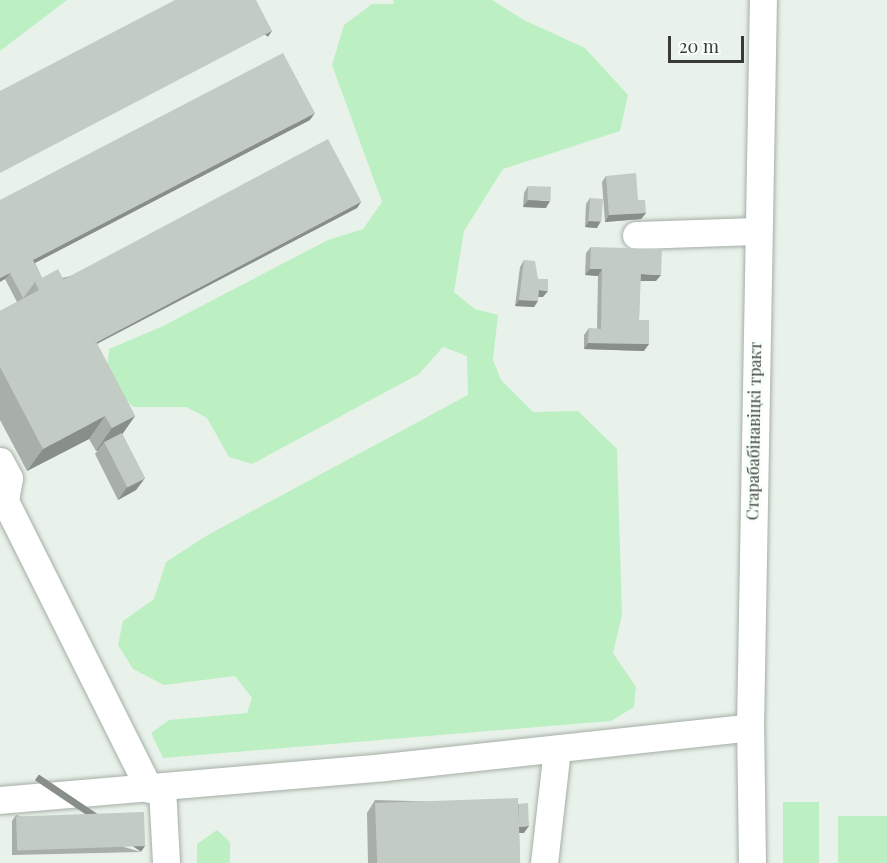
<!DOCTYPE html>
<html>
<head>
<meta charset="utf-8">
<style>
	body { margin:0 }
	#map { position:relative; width:887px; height:863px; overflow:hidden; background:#e9f2ea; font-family:"Playfair Display",serif }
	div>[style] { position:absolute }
	.green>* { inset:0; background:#bcf0c2; transform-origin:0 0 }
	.roads { filter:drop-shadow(0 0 2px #a5aea6) drop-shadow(0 0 2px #a5aea6) }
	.minor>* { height:27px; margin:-13.5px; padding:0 13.5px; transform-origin:13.5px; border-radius:13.5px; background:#fff }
	.wall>* { inset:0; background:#a8afa9 }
	.shaded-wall>* { inset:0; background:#888f89; transform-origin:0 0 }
	.building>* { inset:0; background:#c3ccc4; transform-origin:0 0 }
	span { translate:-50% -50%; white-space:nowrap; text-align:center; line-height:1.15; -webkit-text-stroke:5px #f7fff8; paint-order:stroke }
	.street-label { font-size:16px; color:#373a37 }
	.scale { position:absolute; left:668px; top:36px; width:76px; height:27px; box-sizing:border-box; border:3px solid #373a37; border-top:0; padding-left:8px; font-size:18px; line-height:21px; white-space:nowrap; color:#373a37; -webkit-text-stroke:4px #f7fff8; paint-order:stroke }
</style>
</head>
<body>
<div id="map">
	<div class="green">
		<i style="clip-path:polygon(0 0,67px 0,0 51px)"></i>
		<i style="clip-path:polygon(393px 0,492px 0,524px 20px,585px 48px,628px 95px,620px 131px,503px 169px,464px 231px,454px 292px,475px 309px,498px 315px,493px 360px,501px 380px,533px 412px,578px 411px,617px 449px,622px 615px,613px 653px,636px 687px,634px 707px,611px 721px,163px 758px,151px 733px,169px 720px,247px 713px,252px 698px,235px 676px,164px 685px,133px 669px,118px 645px,123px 621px,154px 599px,166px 562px,206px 536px,468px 395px,467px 356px,443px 347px,419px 374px,252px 464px,229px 457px,207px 418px,186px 407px,133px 407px,106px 379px,109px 349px,163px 326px,328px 240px,363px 229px,382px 202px,332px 65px,344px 25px,372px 4px,394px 4px)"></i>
		<i style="left:783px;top:802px;width:36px;height:61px"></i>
		<i style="left:887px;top:816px;width:47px;height:49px;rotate:90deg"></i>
		<i style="clip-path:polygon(217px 830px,230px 842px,230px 863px,197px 863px,197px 844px)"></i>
	</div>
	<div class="roads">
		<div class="minor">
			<i style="left:636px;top:235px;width:121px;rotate:-1.9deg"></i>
			<i style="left:0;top:461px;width:19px;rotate:62deg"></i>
			<i style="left:9px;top:478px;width:23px;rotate:100deg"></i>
			<i style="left:5px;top:501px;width:6px;rotate:149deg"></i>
			<i style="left:5px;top:501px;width:322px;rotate:63.4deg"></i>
			<i style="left:162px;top:788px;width:75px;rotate:86.9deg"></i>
			<i style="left:0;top:800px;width:385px;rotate:-4.9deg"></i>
			<i style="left:384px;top:767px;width:368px;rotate:-6.2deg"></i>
			<i style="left:544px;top:863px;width:115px;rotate:-83.5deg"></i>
			<i style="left:752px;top:863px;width:136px;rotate:-90.8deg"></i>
			<i style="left:750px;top:727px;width:727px;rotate:-88.98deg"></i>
		</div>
	</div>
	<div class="wall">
		<i style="clip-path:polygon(310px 120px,35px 263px,42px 278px,62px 278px,361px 202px,357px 208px,97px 344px,135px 416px,122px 434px,145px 478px,136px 490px,118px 500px,95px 454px,98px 450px,96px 451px,89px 439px,27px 471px,0 420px,0 311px,17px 302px,5px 279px,0 200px)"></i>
		<i style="clip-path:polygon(606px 176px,638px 200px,646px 213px,641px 219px,605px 222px,602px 182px)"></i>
		<i style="clip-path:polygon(528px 186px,546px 208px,523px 207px,524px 193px)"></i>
		<i style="clip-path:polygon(590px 198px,597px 228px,585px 227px,586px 204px)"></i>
		<i style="clip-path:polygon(591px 247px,656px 281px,640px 281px,639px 320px,644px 351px,584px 349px,584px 335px,589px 328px,597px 329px,598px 276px,585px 275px,586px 253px)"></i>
		<i style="clip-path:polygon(524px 260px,538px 279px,543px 297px,538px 297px,534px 307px,515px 306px,520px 267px)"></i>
		<i style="clip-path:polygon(375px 800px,519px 804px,524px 833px,519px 833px,520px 863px,368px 863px,367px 813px)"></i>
		<i style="clip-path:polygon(16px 815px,141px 852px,12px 855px,12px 821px)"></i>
	</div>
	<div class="shaded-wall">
		<i style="left:272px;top:31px;width:7px;height:307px;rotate:124deg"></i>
		<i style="clip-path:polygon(315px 113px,310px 120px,29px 266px,33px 260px)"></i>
		<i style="clip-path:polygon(528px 200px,550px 201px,546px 208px,523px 207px)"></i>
		<i style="clip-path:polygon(361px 202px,357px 208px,75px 355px,80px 349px)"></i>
		<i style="clip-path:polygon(646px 213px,641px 219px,605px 222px,609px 215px)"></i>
		<i style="clip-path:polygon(589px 221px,601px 221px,597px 228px,585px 227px)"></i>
		<i style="clip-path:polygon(590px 269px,602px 269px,598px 276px,585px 275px)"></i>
		<i style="clip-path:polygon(10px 273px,5px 279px,0 282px,0 278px)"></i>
		<i style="clip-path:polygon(641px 274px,661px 275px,656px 281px,636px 281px)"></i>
		<i style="clip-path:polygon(539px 290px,548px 291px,543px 297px,534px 297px)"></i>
		<i style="clip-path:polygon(519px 300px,538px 301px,534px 307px,515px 306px)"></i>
		<i style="clip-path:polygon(588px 343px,649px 344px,644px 351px,584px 349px)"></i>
		<i style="clip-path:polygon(105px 416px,89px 439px,27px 471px,43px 449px)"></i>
		<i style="clip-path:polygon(135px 416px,119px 439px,104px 442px,98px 450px,96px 451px,112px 428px)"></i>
		<i style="clip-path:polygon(145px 478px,136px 490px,118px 500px,127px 487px)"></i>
		<i style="clip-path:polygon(529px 826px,524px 833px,510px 833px,515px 827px)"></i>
		<i style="left:145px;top:846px;width:7px;height:128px;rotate:124deg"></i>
	</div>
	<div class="building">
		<i style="clip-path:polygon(175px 0,256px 0,272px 31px,0 173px,0 91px)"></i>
		<i style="clip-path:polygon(283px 53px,315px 113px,33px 260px,42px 278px,35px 282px,23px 298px,10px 273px,0 278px,0 200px)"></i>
		<i style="left:328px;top:139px;width:71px;height:300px;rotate:62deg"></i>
		<i style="clip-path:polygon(636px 173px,638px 200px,645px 200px,646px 213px,609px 215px,606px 176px)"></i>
		<i style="left:528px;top:186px;width:23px;height:14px;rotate:2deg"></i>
		<i style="left:590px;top:198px;width:13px;height:23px;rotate:4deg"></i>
		<i style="clip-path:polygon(591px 247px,662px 249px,661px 275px,641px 274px,639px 320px,649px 320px,649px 344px,588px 343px,589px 328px,601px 329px,602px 269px,590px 269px)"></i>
		<i style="clip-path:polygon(524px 260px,535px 261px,538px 279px,548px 279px,548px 291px,539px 290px,538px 301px,519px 300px)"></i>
		<i style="clip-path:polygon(58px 269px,135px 416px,112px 428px,105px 416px,43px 449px,0 367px,0 311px,39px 290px,35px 282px)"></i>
		<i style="left:122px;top:433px;width:51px;height:20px;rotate:63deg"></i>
		<i style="left:518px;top:798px;width:65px;height:143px;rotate:88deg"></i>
		<i style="clip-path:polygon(528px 803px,529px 826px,519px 827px,519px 804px)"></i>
		<i style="left:144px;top:812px;width:34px;height:128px;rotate:88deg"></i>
	</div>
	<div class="street-label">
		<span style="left:754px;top:431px;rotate:-89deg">Старабабінавіцкі тракт</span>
	</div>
	<div class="scale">20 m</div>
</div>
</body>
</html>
